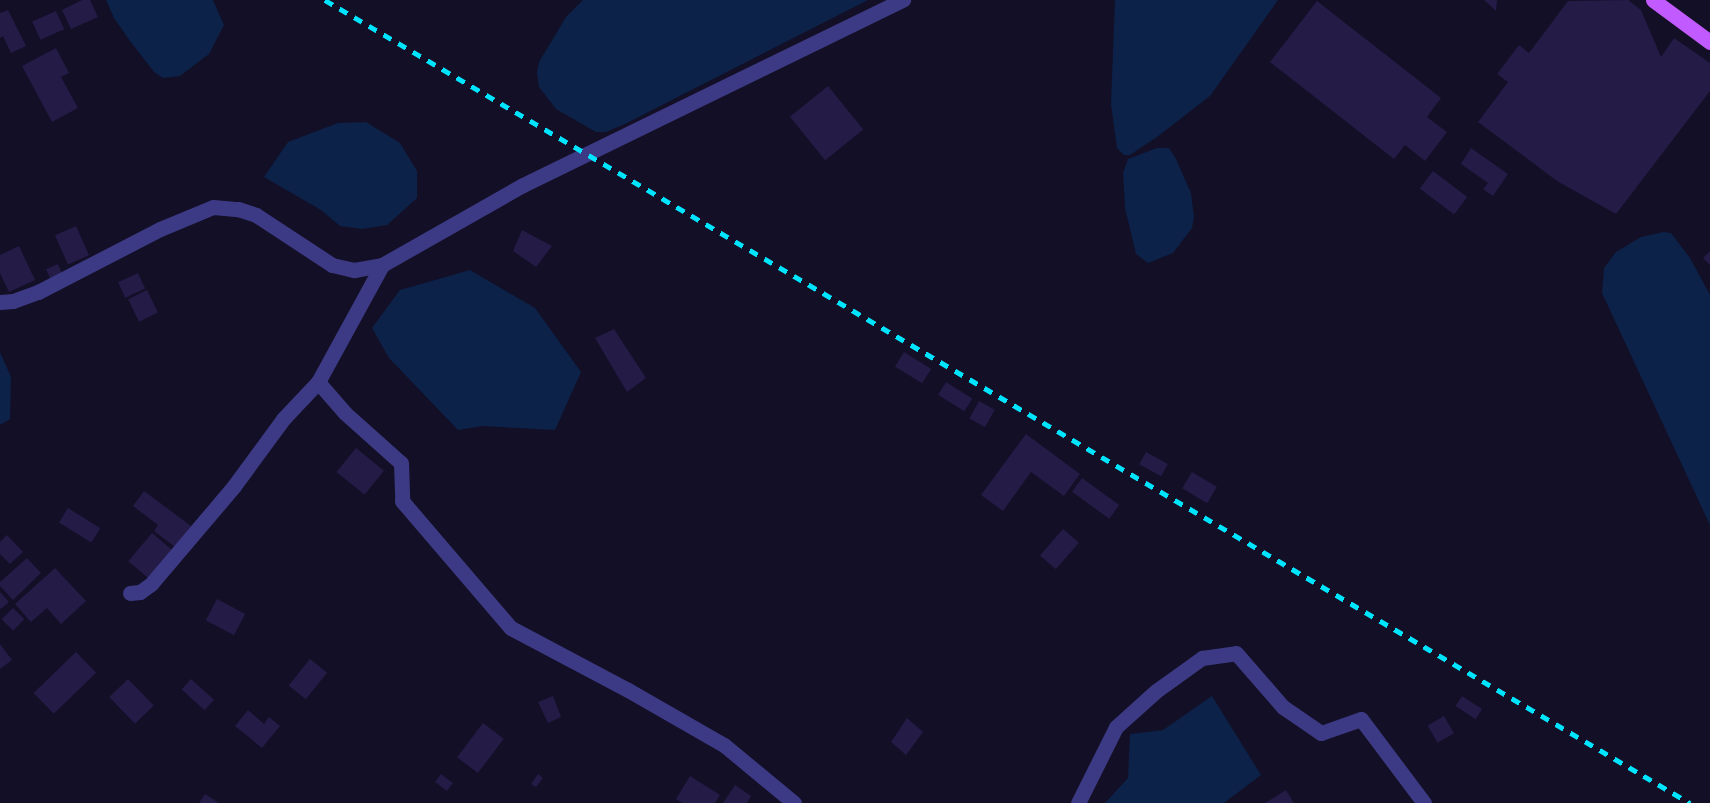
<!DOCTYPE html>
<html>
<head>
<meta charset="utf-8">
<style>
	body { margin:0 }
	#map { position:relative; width:1710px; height:803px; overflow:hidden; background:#130f26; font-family:Signika,sans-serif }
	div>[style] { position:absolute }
	.water>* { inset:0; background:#0c2248 }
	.building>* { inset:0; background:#241b47; transform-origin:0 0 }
	.street>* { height:15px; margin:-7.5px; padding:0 7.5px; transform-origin:7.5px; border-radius:7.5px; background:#3d3a85 }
	.primary>* { height:15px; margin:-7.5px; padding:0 7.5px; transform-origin:7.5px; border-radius:7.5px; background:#c25bff }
	.rail>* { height:4.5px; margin-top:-2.25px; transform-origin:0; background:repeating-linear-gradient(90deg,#00e5ff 0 9px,transparent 0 17px) }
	span { translate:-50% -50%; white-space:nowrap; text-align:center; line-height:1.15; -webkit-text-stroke:4.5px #130f26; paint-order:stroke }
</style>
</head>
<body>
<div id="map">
	<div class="water">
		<i style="clip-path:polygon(106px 0,213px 0,224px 25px,209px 54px,180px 76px,163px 78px,154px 72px,130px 41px,114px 18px)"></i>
		<i style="clip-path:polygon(583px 0,868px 0,625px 124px,606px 132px,596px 132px,556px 109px,539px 87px,537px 73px,539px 62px,566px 17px)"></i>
		<i style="clip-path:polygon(1115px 0,1278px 0,1210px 96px,1157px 137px,1130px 155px,1124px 155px,1117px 148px,1111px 104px)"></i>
		<i style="clip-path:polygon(366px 122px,400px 143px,417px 171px,417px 198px,387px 225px,362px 229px,340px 226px,321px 210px,264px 177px,288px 142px,338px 123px)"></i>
		<i style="clip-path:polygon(1157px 148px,1169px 148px,1176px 159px,1191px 193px,1194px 217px,1192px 228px,1173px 253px,1148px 263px,1136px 254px,1125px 208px,1123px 173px,1128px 159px)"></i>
		<i style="clip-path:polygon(1664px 232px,1671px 233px,1690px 258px,1710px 295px,1710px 525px,1602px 293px,1604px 268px,1616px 252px,1641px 237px)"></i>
		<i style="clip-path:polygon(470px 270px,535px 308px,581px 372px,555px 430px,483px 426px,458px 430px,389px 358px,372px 328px,400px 290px)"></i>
		<i style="clip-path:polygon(0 352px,11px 377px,10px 419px,0 425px)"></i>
		<i style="clip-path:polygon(1212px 696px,1261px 775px,1224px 803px,1105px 803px,1128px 778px,1130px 734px,1163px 730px)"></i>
	</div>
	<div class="building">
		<i style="clip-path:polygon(82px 0,90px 0,98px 17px,71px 29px,62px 10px)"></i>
		<i style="clip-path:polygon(1484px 0,1497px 0,1496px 11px)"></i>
		<i style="clip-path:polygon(1628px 0,1641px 10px,1661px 57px,1674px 38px,1710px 63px,1710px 91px,1616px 214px,1557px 181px,1478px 122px,1508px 82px,1497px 74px,1519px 45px,1529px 53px,1568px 1px)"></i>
		<i style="clip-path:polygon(1317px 1px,1441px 98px,1427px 117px,1447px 132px,1425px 161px,1405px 145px,1394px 159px,1270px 62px)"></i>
		<i style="clip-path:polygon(8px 10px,26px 46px,11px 53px,3px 36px,0 38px,0 13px)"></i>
		<i style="left:56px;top:11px;width:20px;height:26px;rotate:66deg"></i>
		<i style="clip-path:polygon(56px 48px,69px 73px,61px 77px,78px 108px,52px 122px,22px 66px)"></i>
		<i style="left:828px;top:86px;width:56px;height:49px;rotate:51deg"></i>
		<i style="clip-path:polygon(1471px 148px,1508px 174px,1493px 196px,1483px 189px,1488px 183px,1461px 164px)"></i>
		<i style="left:1433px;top:171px;width:43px;height:22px;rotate:37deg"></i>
		<i style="left:76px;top:226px;width:32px;height:23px;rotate:66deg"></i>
		<i style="clip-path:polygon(522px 230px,552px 246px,536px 267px,513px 251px)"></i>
		<i style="clip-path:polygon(19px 246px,35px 280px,9px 292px,0 273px,0 255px)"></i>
		<i style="clip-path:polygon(1710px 251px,1710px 265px,1703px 258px)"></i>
		<i style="left:58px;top:264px;width:12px;height:13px;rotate:66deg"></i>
		<i style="left:138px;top:273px;width:17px;height:22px;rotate:65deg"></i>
		<i style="left:147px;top:290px;width:25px;height:21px;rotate:64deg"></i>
		<i style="clip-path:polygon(614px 329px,646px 378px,627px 392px,595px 338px)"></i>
		<i style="left:904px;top:352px;width:32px;height:17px;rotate:32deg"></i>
		<i style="left:946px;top:382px;width:31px;height:15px;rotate:32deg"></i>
		<i style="left:979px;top:401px;width:18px;height:20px;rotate:29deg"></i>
		<i style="clip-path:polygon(1026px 434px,1080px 474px,1064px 496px,1031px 472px,1003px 511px,981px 495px)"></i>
		<i style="left:356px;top:448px;width:36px;height:31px;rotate:39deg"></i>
		<i style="left:1146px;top:452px;width:25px;height:14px;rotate:29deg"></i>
		<i style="left:1192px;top:472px;width:29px;height:19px;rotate:31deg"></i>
		<i style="left:1082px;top:478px;width:46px;height:17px;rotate:36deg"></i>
		<i style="clip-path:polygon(144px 491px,191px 526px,175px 547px,154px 531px,158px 525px,133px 506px)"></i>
		<i style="left:68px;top:508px;width:38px;height:17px;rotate:32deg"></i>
		<i style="left:1063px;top:529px;width:21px;height:35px;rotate:41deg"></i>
		<i style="left:152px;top:533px;width:26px;height:37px;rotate:40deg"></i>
		<i style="clip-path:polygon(7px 535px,23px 552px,10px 564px,0 554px,0 542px)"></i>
		<i style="clip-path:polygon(27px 558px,41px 573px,13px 600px,0 586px,0 582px)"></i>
		<i style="clip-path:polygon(55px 568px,86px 601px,61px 624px,47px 608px,31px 622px,15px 604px)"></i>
		<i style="clip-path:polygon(0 592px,9px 602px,1px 609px,0 608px)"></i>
		<i style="left:217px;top:599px;width:32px;height:24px;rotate:28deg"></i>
		<i style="left:13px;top:608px;width:16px;height:16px;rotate:45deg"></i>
		<i style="clip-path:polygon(0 644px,12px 660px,0 669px)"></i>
		<i style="left:76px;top:652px;width:29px;height:59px;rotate:46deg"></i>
		<i style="left:310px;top:659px;width:22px;height:34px;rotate:39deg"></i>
		<i style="left:128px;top:679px;width:37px;height:26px;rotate:46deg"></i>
		<i style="left:191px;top:679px;width:31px;height:14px;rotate:42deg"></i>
		<i style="clip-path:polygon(553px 696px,561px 717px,548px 723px,538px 702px)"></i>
		<i style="left:1462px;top:696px;width:24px;height:12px;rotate:33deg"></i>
		<i style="clip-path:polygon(248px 710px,264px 724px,269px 717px,280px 726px,262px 748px,235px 726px)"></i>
		<i style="left:1444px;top:716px;width:20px;height:19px;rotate:60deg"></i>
		<i style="clip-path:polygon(907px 718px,923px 732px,906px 755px,891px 742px)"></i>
		<i style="left:483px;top:723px;width:26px;height:43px;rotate:37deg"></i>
		<i style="left:441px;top:774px;width:15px;height:10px;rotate:37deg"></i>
		<i style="clip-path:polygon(538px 774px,543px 778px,536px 787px,531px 784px)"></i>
		<i style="clip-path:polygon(690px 776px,720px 795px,715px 803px,682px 803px,676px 799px)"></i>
		<i style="clip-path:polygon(735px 785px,751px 796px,747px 803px,723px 803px)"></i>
		<i style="clip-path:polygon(1286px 790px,1294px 803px,1265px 803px)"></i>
		<i style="clip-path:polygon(205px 794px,219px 803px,199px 803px)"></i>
	</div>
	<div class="street">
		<i style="left:0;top:302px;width:13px;rotate:-4deg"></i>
		<i style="left:13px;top:301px;width:27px;rotate:-20deg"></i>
		<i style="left:38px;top:292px;width:137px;rotate:-27.3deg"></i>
		<i style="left:160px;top:229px;width:57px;rotate:-22.5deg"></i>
		<i style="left:213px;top:207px;width:25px;rotate:5deg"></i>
		<i style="left:238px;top:209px;width:19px;rotate:18deg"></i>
		<i style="left:256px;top:215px;width:91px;rotate:33.3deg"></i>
		<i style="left:332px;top:265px;width:23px;rotate:13deg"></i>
		<i style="left:354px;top:270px;width:28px;rotate:-10deg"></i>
		<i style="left:382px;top:265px;width:162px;rotate:-29.6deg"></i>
		<i style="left:523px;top:185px;width:423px;rotate:-26deg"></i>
		<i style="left:318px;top:382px;width:41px;rotate:48.9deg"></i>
		<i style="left:345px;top:413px;width:75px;rotate:41.8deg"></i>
		<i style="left:401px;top:463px;width:38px;rotate:88deg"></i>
		<i style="left:402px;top:501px;width:167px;rotate:49.4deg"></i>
		<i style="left:511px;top:628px;width:132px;rotate:27.9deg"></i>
		<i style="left:628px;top:690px;width:111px;rotate:29.8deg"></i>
		<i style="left:724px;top:745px;width:91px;rotate:39.6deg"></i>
		<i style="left:130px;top:593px;width:10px;rotate:-6deg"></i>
		<i style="left:140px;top:592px;width:14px;rotate:-36deg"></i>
		<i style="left:151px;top:584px;width:128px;rotate:-49.7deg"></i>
		<i style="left:234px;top:486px;width:84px;rotate:-53.7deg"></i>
		<i style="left:284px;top:418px;width:50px;rotate:-46.6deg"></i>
		<i style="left:318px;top:382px;width:133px;rotate:-61.3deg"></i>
		<i style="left:1078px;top:803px;width:85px;rotate:-63.4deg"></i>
		<i style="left:1116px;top:727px;width:54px;rotate:-42deg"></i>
		<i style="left:1156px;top:691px;width:57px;rotate:-35.7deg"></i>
		<i style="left:1202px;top:658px;width:34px;rotate:-8deg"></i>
		<i style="left:1236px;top:653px;width:72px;rotate:49deg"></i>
		<i style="left:1283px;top:707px;width:46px;rotate:34.4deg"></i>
		<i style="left:1321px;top:733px;width:42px;rotate:-19.3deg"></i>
		<i style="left:1361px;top:719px;width:105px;rotate:53.1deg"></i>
	</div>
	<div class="primary">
		<i style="left:1653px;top:0;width:71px;rotate:36.4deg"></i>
	</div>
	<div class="rail">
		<i style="left:325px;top:0;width:1584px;rotate:30.47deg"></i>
	</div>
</div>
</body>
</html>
